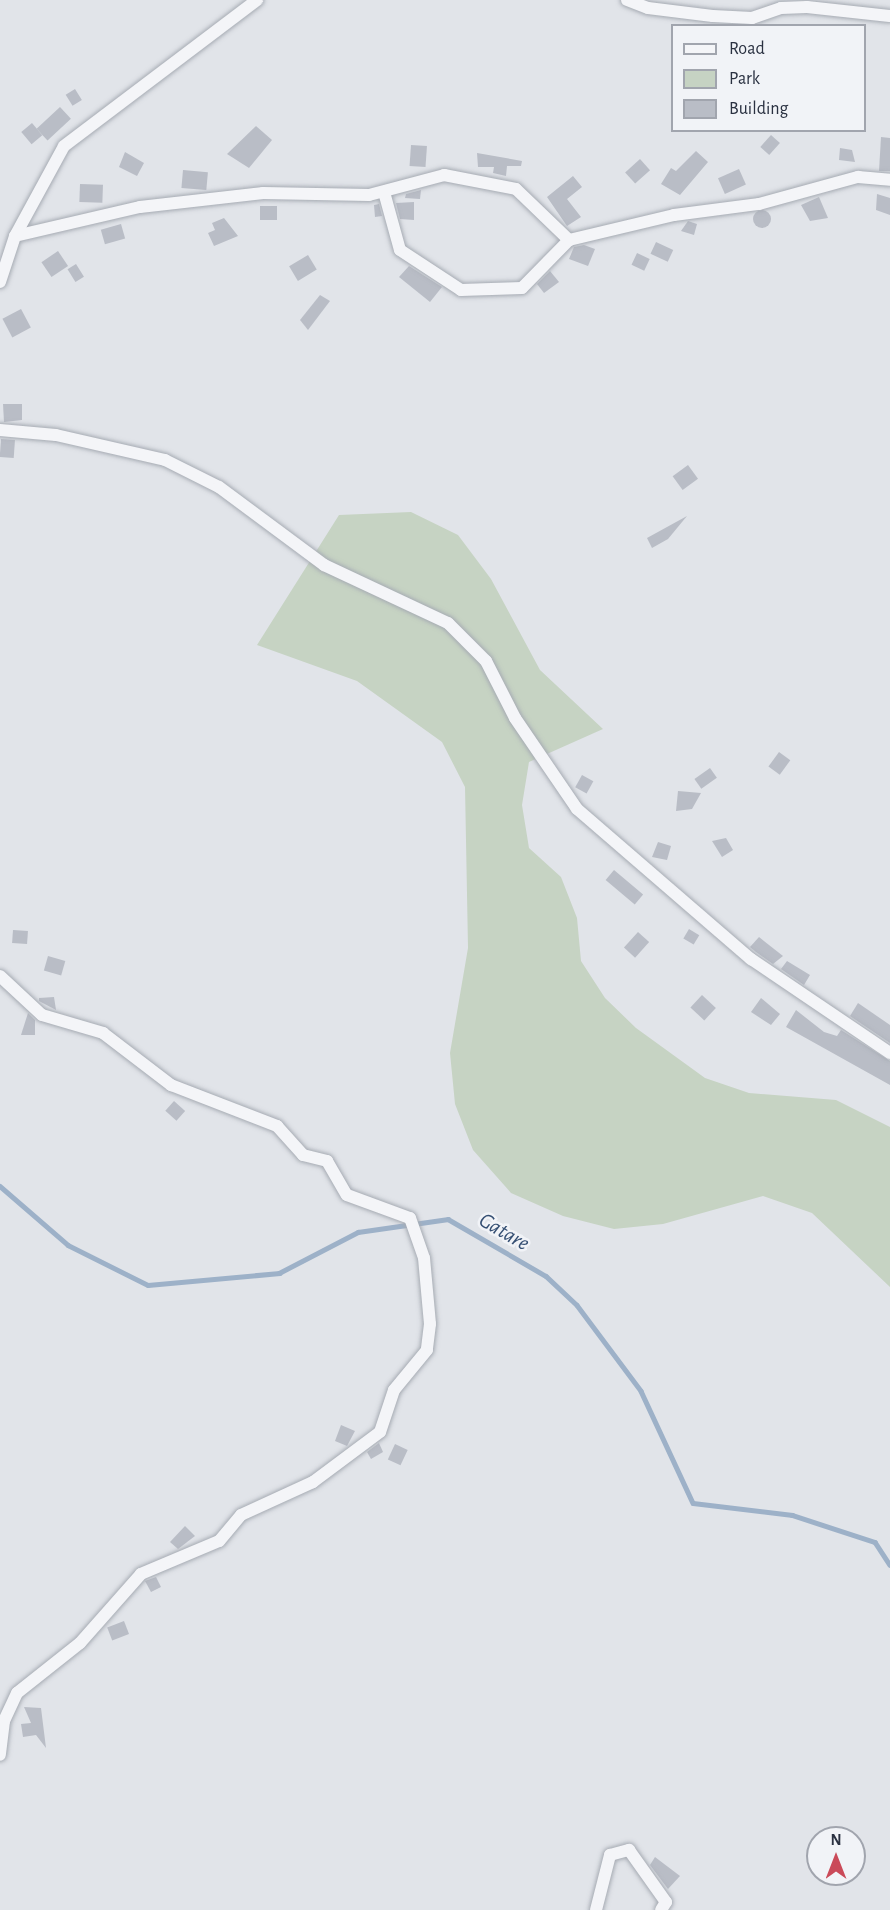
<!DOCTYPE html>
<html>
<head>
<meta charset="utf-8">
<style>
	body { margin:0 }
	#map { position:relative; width:890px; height:1910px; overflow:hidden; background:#e1e4e9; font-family:"Alegreya Sans",sans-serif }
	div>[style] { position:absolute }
	.green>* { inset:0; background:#c6d3c3 }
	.stream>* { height:4.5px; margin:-2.25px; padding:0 2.25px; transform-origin:2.25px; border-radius:2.25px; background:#9db1c8 }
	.building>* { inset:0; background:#b9bdc6; transform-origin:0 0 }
	.round { border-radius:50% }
	.roads { filter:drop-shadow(0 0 2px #a6abb3) drop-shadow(0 0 2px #a6abb3) }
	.minor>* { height:12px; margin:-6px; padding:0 6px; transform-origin:6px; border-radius:6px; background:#f4f5f8 }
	span { translate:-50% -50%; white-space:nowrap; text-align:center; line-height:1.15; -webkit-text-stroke:5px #f1f3f7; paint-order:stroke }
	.water-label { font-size:22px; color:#354f73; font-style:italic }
	.legend { position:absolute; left:671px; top:24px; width:195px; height:108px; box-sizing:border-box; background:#f1f3f7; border:2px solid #a1a5ae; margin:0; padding:8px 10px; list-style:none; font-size:18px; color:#2a3141 }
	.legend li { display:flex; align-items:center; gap:12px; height:30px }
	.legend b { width:30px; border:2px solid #a1a5ae }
	.north { position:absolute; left:806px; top:1826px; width:60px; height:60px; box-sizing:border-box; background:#f1f3f7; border:2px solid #a1a5ae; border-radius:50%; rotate:0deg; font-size:16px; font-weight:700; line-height:24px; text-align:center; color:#2a3141 }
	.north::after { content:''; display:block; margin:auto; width:21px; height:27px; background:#ca4a59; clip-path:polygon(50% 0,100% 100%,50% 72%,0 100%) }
</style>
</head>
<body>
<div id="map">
	<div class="green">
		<i style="clip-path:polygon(411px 512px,458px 535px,491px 579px,540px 670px,603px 729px,529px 762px,522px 805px,529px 848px,561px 877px,577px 918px,581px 961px,605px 998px,636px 1028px,705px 1078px,749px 1093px,836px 1100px,890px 1127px,890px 1287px,812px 1213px,763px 1196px,663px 1224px,614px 1229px,563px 1216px,511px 1193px,473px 1150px,455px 1104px,450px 1053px,468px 948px,465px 787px,442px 742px,357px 681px,257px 645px,339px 515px)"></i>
	</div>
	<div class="stream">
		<i style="left:0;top:1186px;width:90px;rotate:40.9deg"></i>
		<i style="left:68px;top:1245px;width:89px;rotate:26.6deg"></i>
		<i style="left:148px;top:1285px;width:132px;rotate:-5.2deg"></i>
		<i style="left:279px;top:1273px;width:89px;rotate:-27.4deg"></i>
		<i style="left:358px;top:1232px;width:91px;rotate:-8.2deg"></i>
		<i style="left:448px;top:1219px;width:113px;rotate:30.2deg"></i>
		<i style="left:546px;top:1276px;width:42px;rotate:43.1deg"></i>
		<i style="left:577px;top:1305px;width:107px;rotate:53.3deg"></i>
		<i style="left:641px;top:1391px;width:123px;rotate:65.1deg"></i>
		<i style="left:693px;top:1503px;width:100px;rotate:6.9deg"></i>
		<i style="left:792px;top:1515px;width:87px;rotate:18deg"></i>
		<i style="left:875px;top:1542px;width:27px;rotate:57deg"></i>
	</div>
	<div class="building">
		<i style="left:75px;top:89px;width:13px;height:11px;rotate:58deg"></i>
		<i style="left:60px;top:107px;width:16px;height:32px;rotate:47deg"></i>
		<i style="left:32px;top:123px;width:16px;height:14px;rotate:50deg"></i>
		<i style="clip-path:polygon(256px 126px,272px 140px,249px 168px,227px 154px)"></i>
		<i style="left:771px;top:135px;width:12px;height:16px;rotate:42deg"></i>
		<i style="clip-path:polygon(881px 137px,890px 138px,890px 171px,879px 171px)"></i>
		<i style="left:411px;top:145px;width:16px;height:21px;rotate:4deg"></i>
		<i style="clip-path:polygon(840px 148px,852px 150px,855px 162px,839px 160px)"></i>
		<i style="clip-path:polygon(696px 151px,708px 162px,680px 195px,661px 184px,671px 168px,676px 171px)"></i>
		<i style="clip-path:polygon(125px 152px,144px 163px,137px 176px,119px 167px)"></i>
		<i style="clip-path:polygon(477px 153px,522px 161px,521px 166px,507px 166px,506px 176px,493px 173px,494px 167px,478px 167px)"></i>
		<i style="left:640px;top:159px;width:15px;height:20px;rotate:48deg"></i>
		<i style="left:739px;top:169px;width:17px;height:23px;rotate:66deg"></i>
		<i style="left:183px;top:170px;width:25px;height:18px;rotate:5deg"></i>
		<i style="clip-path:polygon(573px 176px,582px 187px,567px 199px,581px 217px,567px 226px,547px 197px)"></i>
		<i style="left:80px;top:184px;width:23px;height:18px;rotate:2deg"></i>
		<i style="clip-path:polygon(421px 190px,420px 199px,405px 198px,406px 194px)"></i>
		<i style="clip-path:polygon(877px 194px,890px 198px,890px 215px,876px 210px)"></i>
		<i style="clip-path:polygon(819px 197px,828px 218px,810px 221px,801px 205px)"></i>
		<i style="clip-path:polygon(414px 202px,414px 220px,400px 219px,396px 203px)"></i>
		<i style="clip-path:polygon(379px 204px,382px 216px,375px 217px,374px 205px)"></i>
		<i style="left:260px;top:206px;width:17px;height:14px"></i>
		<i class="round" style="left:753px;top:210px;width:18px;height:18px"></i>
		<i style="clip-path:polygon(224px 218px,238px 236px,214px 246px,208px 233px,215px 230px,212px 223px)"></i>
		<i style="clip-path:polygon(688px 221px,697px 224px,694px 235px,681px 231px)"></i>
		<i style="left:121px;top:224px;width:15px;height:21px;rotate:74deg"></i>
		<i style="left:656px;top:242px;width:19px;height:13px;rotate:25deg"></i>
		<i style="clip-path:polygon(584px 245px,595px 249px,588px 266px,569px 259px,574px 247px)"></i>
		<i style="left:58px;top:251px;width:18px;height:20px;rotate:56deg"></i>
		<i style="left:637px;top:253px;width:14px;height:13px;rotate:25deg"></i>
		<i style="left:308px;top:255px;width:17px;height:22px;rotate:59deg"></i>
		<i style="left:76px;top:264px;width:15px;height:10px;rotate:58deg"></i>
		<i style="clip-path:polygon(409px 266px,442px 287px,430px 302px,399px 277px)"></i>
		<i style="clip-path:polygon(550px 271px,559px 282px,544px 293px,537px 284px)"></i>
		<i style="clip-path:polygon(320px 295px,330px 301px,308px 330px,300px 320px)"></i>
		<i style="left:21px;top:309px;width:21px;height:21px;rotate:62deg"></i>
		<i style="clip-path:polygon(3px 404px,22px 404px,22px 420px,4px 422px)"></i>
		<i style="left:1px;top:439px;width:14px;height:18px;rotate:4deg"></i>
		<i style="left:688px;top:465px;width:17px;height:19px;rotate:54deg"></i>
		<i style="clip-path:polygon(687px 516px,668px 539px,652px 548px,647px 538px)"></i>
		<i style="left:779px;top:752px;width:14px;height:18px;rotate:36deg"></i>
		<i style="left:710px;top:768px;width:12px;height:19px;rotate:55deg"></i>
		<i style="left:582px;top:775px;width:13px;height:14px;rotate:29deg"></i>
		<i style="clip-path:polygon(678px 791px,701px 793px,692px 809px,676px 811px)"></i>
		<i style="clip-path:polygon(726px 838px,733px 850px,722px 857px,712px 841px)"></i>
		<i style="clip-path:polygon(658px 842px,671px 846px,667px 860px,652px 857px)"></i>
		<i style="left:614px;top:870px;width:38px;height:13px;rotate:40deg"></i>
		<i style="left:689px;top:929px;width:12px;height:11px;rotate:31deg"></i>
		<i style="left:13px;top:930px;width:15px;height:13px;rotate:4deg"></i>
		<i style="left:638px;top:932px;width:15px;height:21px;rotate:42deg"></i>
		<i style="clip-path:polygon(759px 937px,783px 956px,773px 964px,756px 952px,750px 947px)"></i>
		<i style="left:48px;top:956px;width:18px;height:15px;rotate:16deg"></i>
		<i style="clip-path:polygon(787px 961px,810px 975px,804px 985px,781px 969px)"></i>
		<i style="left:702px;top:995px;width:19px;height:17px;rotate:43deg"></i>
		<i style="clip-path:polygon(54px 997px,56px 1010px,39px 1001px,39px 998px)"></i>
		<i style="clip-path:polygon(761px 998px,780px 1014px,771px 1025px,751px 1012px)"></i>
		<i style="clip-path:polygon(858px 1003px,890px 1025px,890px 1043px,850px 1016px)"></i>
		<i style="clip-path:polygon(796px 1010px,824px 1032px,837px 1036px,841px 1030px,890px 1061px,890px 1085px,786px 1027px)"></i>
		<i style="clip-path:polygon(28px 1013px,35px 1020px,35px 1035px,21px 1035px)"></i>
		<i style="left:174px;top:1101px;width:15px;height:13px;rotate:42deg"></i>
		<i style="clip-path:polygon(341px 1425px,355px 1431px,347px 1446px,335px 1441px)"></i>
		<i style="clip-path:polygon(379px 1443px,383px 1452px,371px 1459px,367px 1452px)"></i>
		<i style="left:395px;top:1444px;width:14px;height:17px;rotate:25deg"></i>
		<i style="clip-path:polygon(185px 1526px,195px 1536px,178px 1549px,170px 1542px)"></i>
		<i style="clip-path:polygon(156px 1577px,161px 1587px,151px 1592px,145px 1581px)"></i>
		<i style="left:124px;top:1621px;width:14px;height:18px;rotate:69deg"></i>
		<i style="clip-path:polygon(24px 1707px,41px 1708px,46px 1748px,36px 1735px,23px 1737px,21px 1724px,31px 1723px)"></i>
		<i style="clip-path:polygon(655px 1857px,680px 1876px,668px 1889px,650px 1865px)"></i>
	</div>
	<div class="roads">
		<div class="minor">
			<i style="left:627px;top:0;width:22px;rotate:21deg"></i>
			<i style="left:648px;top:8px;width:65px;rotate:7deg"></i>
			<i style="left:713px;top:16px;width:39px;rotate:3deg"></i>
			<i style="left:752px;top:18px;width:31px;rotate:-19deg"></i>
			<i style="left:781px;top:8px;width:26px;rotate:-2deg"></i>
			<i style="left:807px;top:7px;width:83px;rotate:6.2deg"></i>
			<i style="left:384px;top:192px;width:60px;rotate:74.6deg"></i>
			<i style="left:400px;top:250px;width:73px;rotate:33.3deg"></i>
			<i style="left:461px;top:290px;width:61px;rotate:-1.9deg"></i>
			<i style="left:522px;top:288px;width:67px;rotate:-45.6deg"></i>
			<i style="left:569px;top:240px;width:108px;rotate:-13.4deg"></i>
			<i style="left:674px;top:215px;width:86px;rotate:-7.4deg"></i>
			<i style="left:759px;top:204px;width:103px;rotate:-15.3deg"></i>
			<i style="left:858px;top:177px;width:32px;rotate:5deg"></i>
			<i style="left:15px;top:236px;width:128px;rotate:-13.1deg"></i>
			<i style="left:140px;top:207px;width:124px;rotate:-6.5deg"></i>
			<i style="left:263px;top:193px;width:106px;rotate:1.1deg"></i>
			<i style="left:369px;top:195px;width:78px;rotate:-14.9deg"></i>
			<i style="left:444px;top:175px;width:73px;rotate:11deg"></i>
			<i style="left:516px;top:189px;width:74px;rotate:43.9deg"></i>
			<i style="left:0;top:282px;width:48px;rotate:-71.9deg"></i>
			<i style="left:15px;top:236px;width:102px;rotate:-61.4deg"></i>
			<i style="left:64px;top:146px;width:242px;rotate:-37.1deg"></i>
			<i style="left:0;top:430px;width:56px;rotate:5.1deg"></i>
			<i style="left:56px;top:435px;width:112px;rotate:12.9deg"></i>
			<i style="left:165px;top:460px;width:60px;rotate:26.6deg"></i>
			<i style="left:219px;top:487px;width:131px;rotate:36.6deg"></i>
			<i style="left:324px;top:565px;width:137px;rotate:25.1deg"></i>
			<i style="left:448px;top:623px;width:54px;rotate:45deg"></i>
			<i style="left:486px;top:661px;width:64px;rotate:63deg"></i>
			<i style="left:515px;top:718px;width:110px;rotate:55.7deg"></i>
			<i style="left:577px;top:809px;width:230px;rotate:40.8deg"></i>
			<i style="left:751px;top:959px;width:168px;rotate:34.1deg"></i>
			<i style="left:0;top:976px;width:57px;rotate:42.9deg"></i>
			<i style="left:42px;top:1015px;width:64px;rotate:16.4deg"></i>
			<i style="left:103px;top:1033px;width:86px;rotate:37.4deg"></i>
			<i style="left:171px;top:1085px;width:114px;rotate:21.1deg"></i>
			<i style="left:277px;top:1126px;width:39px;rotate:48deg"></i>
			<i style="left:303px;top:1155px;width:25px;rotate:14deg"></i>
			<i style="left:327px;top:1161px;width:39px;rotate:60deg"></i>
			<i style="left:347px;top:1195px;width:67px;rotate:20.1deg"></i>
			<i style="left:410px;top:1218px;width:42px;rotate:70.7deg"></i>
			<i style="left:424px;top:1258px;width:66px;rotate:84.8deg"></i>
			<i style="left:430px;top:1324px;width:26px;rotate:97deg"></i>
			<i style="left:427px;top:1350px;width:52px;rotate:129.5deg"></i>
			<i style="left:394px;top:1390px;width:44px;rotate:108.4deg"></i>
			<i style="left:380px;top:1432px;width:84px;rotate:143.3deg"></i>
			<i style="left:313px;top:1482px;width:79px;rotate:155.4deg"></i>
			<i style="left:241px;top:1515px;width:34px;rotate:130deg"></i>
			<i style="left:219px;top:1541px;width:85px;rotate:157.1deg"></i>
			<i style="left:141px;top:1574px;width:92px;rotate:131.5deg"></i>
			<i style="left:80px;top:1643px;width:80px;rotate:141.6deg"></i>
			<i style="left:17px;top:1693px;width:31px;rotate:115deg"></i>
			<i style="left:4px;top:1721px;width:34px;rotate:97deg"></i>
			<i style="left:596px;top:1910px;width:57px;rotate:-75.7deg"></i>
			<i style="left:610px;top:1855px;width:20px;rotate:-15deg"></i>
			<i style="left:629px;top:1850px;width:64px;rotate:54.6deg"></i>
			<i style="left:666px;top:1902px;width:9px;rotate:122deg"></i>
		</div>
	</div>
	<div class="water-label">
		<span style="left:504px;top:1232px;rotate:30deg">Gatare</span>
	</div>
	<ul class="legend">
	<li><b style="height:8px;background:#f4f5f8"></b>Road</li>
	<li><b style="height:16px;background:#c6d3c3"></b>Park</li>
	<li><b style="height:16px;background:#b9bdc6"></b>Building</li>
	</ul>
	<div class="north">N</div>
</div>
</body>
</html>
